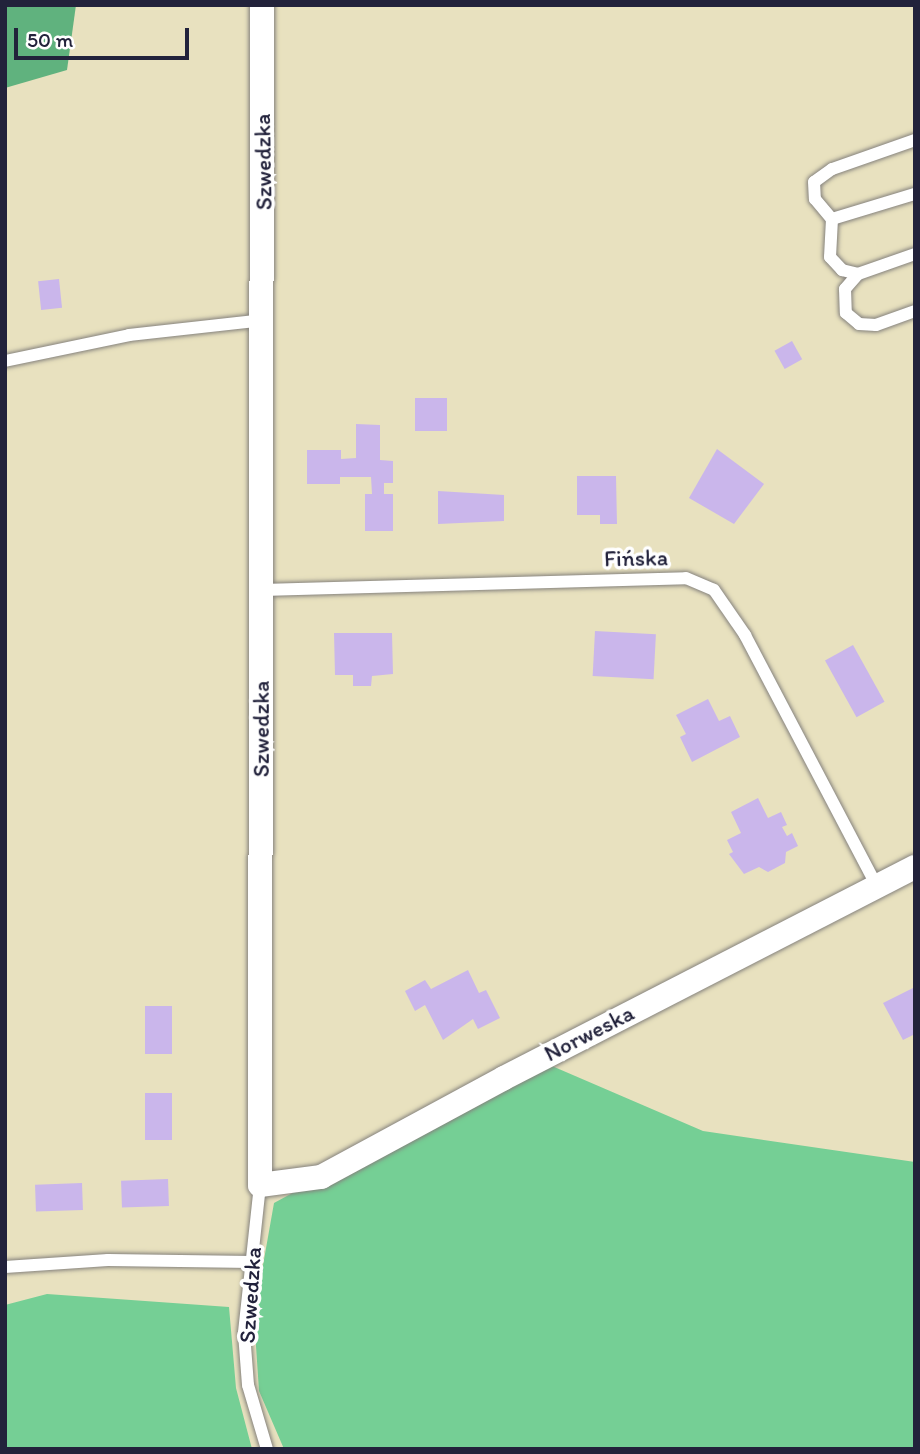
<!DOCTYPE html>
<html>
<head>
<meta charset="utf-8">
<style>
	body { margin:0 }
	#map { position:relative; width:920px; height:1454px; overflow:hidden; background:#e8e1bf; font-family:Itim,sans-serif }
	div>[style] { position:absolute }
	.green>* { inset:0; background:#75cf95 }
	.forest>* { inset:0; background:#60b27e }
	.building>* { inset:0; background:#cab6eb; transform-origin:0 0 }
	.roads { filter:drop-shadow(0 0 2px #85827d) drop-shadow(0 0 2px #85827d) }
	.service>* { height:12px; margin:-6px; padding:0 6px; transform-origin:6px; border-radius:6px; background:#fff }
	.minor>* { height:24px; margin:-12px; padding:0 12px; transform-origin:12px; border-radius:12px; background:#fff }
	span { translate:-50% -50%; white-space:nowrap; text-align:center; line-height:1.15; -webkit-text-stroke:7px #fff; paint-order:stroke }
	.street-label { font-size:23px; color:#22223b }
	.frame { position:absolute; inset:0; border:7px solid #22223b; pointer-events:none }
	.scale { position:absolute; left:14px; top:28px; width:175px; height:32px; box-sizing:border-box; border:4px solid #22223b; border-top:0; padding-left:9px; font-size:21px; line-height:24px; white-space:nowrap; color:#22223b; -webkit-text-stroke:5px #fff; paint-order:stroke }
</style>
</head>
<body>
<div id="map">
	<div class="green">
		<i style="clip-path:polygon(538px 1060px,703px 1131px,915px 1162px,915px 1449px,284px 1449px,259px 1391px,254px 1316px,274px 1203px)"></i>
		<i style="clip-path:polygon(47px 1294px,229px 1307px,236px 1388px,252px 1449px,5px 1449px,5px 1305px)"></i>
	</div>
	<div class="forest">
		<i style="clip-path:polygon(5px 5px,76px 5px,67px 70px,5px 88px)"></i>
	</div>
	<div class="building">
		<i style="left:59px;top:279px;width:29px;height:21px;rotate:84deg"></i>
		<i style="left:792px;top:341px;width:21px;height:20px;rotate:61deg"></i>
		<i style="left:415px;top:398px;width:32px;height:33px"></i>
		<i style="clip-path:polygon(356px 424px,380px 425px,380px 460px,393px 461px,393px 483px,384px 483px,384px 494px,393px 494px,393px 531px,365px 531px,365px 494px,372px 494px,371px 477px,340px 477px,340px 484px,307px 484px,307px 450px,341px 450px,341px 459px,356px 458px)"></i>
		<i style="clip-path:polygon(717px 449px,764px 484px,734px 524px,689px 498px)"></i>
		<i style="clip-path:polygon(577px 476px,616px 476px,617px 524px,600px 524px,600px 515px,577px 515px)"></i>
		<i style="clip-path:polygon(438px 491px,504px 495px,504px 521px,438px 524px)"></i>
		<i style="left:595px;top:631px;width:61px;height:45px;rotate:3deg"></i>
		<i style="clip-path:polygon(334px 633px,392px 633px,393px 674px,372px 676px,371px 686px,353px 686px,353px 675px,335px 675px)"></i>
		<i style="left:853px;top:645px;width:65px;height:32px;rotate:61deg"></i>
		<i style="clip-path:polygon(708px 699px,719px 721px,730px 716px,740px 737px,692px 762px,680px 737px,686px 734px,676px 715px)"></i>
		<i style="clip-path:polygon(758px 798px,768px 818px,781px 812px,787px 825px,782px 827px,787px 836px,792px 833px,798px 846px,786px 852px,785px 863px,768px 872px,759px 867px,744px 874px,729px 854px,733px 852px,727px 840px,741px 833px,731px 812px)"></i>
		<i style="clip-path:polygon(468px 970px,479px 993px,486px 990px,500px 1018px,478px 1029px,473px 1019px,443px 1040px,425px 1005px,415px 1011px,405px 991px,425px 980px,431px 989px)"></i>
		<i style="clip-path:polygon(915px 987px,915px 1034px,903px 1040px,883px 1003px)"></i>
		<i style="left:172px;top:1006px;width:48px;height:27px;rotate:90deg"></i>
		<i style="left:145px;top:1093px;width:27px;height:47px"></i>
		<i style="left:168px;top:1179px;width:27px;height:47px;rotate:88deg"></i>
		<i style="left:82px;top:1183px;width:27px;height:47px;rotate:88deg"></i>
	</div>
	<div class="roads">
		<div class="service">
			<i style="left:915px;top:140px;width:88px;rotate:160.7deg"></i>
			<i style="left:832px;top:169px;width:22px;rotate:144deg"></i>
			<i style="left:814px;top:182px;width:17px;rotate:87deg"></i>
			<i style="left:815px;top:199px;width:26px;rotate:50deg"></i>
			<i style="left:832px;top:219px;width:87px;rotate:-16.8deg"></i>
			<i style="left:832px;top:219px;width:38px;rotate:93deg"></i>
			<i style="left:830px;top:257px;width:18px;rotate:47deg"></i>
			<i style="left:842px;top:270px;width:16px;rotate:14deg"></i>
			<i style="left:858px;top:274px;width:20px;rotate:131deg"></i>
			<i style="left:845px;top:289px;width:24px;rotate:88deg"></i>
			<i style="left:846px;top:313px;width:17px;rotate:40deg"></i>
			<i style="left:859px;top:324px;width:17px;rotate:3deg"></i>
			<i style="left:876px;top:325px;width:41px;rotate:-19.7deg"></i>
			<i style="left:858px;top:274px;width:60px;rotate:-19.3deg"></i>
			<i style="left:5px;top:361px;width:127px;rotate:-11.8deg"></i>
			<i style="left:129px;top:335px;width:136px;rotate:-6.3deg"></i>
			<i style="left:262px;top:590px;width:424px;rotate:-1.6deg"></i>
			<i style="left:686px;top:578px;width:30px;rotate:23deg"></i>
			<i style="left:714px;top:590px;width:55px;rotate:55.4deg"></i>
			<i style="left:745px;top:635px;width:282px;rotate:62.3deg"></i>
			<i style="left:260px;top:1185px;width:149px;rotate:96.2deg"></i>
			<i style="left:244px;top:1333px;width:52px;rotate:85.6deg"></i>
			<i style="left:248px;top:1385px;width:67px;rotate:73.5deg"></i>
			<i style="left:5px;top:1267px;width:103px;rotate:-3.9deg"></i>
			<i style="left:108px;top:1260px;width:144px;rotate:0.8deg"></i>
		</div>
		<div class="minor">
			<i style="left:262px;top:5px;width:1180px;rotate:90.1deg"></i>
			<i style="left:260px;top:1185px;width:62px;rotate:-7.5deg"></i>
			<i style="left:321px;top:1177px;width:208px;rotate:-28.4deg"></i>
			<i style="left:504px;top:1078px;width:462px;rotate:-27.2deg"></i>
		</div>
	</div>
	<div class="street-label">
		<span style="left:263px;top:162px;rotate:-91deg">Szwedzka</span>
		<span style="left:636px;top:558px;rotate:-1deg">Fińska</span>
		<span style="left:261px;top:729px;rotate:-90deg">Szwedzka</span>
		<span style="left:589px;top:1033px;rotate:-27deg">Norweska</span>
		<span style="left:250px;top:1295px;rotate:-86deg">Szwedzka</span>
	</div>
	<div class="frame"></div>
	<div class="scale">50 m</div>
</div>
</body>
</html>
